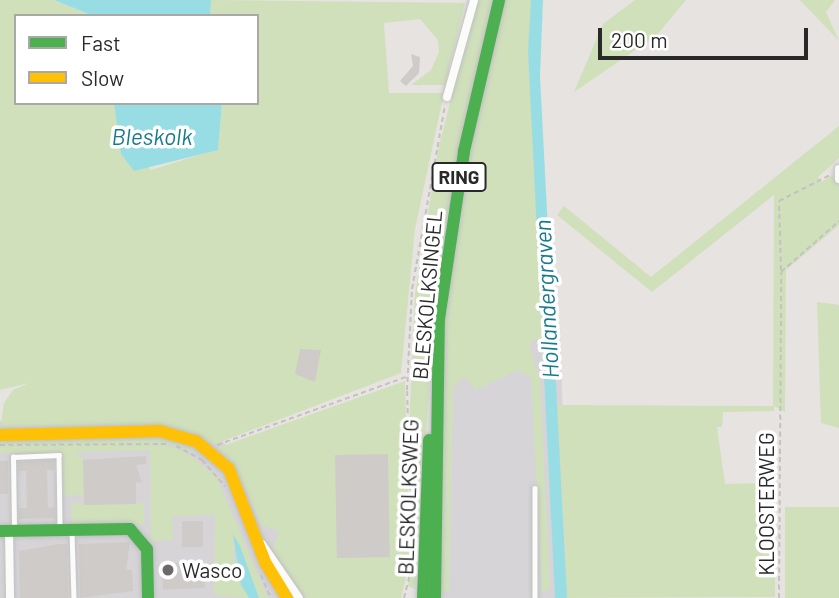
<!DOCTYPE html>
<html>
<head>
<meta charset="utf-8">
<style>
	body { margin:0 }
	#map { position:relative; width:839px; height:598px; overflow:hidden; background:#e6e3e0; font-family:Barlow,sans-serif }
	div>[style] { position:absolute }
	.industrial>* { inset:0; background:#d6d4d7 }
	.green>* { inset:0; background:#d0e0bb; transform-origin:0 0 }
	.water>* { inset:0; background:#98dde4 }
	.building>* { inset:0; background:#cecbc9; transform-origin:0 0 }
	.path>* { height:2px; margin-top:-1px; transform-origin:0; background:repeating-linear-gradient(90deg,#c3c2c2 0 5px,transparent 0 8.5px) }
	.roads { filter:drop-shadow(0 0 2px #c0c0c1) drop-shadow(0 0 2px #c0c0c1) }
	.lane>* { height:4.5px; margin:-2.25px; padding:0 2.25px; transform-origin:2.25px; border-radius:2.25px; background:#fbfbfa }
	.street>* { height:8px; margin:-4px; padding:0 4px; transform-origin:4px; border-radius:4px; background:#fbfbfa }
	.fast>* { height:12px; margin:-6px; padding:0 6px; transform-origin:6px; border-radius:6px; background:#4caf50 }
	.slow>* { height:12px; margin:-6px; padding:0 6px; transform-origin:6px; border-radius:6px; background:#ffc107 }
	.dots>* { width:19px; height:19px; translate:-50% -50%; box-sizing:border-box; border:4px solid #fff; border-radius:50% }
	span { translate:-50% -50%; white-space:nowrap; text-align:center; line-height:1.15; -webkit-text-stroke:7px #fff; paint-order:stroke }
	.shield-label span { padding:2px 5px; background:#fff; border:2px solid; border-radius:5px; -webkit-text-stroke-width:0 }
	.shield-label { font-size:19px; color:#292929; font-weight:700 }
	.street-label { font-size:21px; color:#292929 }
	.poi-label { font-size:21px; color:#292929 }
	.left { translate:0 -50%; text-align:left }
	.water-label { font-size:23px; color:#177b8f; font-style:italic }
	.legend { position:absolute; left:14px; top:14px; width:245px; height:91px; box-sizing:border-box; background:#fff; border:2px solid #a9a9a9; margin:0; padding:9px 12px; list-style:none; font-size:21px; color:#292929 }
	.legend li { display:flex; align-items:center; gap:14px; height:35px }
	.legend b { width:35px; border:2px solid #a9a9a9 }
	.scale { position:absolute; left:598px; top:28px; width:210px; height:32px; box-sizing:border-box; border:4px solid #292929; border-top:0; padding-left:9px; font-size:21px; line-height:24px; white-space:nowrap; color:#292929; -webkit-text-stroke:5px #fff; paint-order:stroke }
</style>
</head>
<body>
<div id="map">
	<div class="industrial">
		<i style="clip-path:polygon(560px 332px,569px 598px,440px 598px,447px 358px)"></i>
		<i style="clip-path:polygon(204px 416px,267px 501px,318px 598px,0 598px,0 421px)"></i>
	</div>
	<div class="green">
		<i style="clip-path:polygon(0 0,54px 0,94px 16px,16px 16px,16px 103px,114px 103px,119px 135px,151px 170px,218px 149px,222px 103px,257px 103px,257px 16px,210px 16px,211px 0,465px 3px,445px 85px,411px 85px,431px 70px,439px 52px,438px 40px,420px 19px,384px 23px,389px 93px,444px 93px,415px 229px,401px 373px,213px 445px,176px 429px,0 430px,4px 403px,13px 390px,29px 383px,0 390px)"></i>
		<i style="clip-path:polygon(476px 0,491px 0,437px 279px,415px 589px,408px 586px,413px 565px,409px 429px,415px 295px,438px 150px)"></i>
		<i style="clip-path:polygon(503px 0,531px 0,542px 338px,531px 341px,530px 349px,540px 380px,550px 589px,542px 592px,531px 377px,517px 370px,476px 390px,465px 376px,453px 387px,449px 594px,440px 587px,445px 304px,471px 137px)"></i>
		<i style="clip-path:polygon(635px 0,686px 0,656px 36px,574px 92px,603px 24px)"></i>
		<i style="clip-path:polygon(800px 0,835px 0,826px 12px,839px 41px)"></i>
		<i style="clip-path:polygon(839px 126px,839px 158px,818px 177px,821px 182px,832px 175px,839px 183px,839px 225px,786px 270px,785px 412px,774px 406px,774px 411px,723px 412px,722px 427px,717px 427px,725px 484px,766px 483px,767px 451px,775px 451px,775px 597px,567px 598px,557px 405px,773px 406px,774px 195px,652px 292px,557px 215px,564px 206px,651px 277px)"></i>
		<i style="clip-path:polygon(817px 302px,839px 305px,839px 428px,821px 423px)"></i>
		<i style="clip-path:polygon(405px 381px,410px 562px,401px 598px,306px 598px,294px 591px,272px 552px,279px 531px,261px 525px,240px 476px,217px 448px)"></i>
		<i style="clip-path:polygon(160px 435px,206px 454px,150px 440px,185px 452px,216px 476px,268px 598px,259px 598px,234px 533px,234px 559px,249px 598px,214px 595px,215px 515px,172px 516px,173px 540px,151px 541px,150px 450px,75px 452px,84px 460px,85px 495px,63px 495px,62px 452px,0 453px,0 438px)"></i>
		<i style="left:144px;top:503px;width:21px;height:72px;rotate:90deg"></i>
		<i style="left:839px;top:507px;width:91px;height:54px;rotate:90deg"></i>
	</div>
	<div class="water">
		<i style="clip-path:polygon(54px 0,211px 0,210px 16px,94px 16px)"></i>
		<i style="clip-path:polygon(531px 0,543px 0,540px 76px,567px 598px,555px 598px,528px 51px)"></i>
		<i style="clip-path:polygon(114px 103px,222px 103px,218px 150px,134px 171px,121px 154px)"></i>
		<i style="clip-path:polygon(233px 534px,240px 546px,259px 598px,249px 598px,241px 585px)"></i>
	</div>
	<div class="building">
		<i style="clip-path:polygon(411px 54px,420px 57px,419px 73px,406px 86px,400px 81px,413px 66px)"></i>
		<i style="clip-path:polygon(300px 349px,321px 350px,315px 382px,295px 374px)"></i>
		<i style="left:388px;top:454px;width:103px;height:53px;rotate:89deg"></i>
		<i style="clip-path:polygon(146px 456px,146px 464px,136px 465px,142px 483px,136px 482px,136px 504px,84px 505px,83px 460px)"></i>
		<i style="clip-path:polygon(54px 460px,54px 470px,47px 470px,48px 508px,55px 507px,55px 518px,19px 519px,19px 508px,27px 508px,26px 471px,18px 471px,18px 462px)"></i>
		<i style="left:0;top:461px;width:8px;height:33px"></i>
		<i style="left:182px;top:521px;width:21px;height:26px"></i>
		<i style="clip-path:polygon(130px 542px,126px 570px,132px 570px,133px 591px,80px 598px,79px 544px)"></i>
		<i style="clip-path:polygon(59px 544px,67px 544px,68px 598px,20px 598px,19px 551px)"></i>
		<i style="left:204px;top:562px;width:26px;height:42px;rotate:88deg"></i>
	</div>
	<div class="path">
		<i style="left:781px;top:270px;width:69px;rotate:-91.7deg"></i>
		<i style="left:779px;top:201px;width:57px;rotate:-27deg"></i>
		<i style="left:0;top:445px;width:170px;rotate:-0.3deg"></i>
		<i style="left:217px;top:445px;width:201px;rotate:-19.8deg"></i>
		<i style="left:176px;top:446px;width:30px;rotate:28deg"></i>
		<i style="left:202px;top:460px;width:35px;rotate:49deg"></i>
		<i style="left:261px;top:575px;width:25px;rotate:67deg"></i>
		<i style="left:404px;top:598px;width:33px;rotate:-76deg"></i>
		<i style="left:412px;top:566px;width:176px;rotate:-91.6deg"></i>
		<i style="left:407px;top:390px;width:101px;rotate:-87.2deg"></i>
		<i style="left:412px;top:289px;width:187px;rotate:-79.8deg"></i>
		<i style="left:779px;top:598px;width:326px;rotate:-89.6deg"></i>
		<i style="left:781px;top:272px;width:77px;rotate:-41.3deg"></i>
	</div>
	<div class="roads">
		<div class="lane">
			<i style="left:535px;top:488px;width:110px;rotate:90deg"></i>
			<i style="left:14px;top:528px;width:71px;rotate:-90.8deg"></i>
			<i style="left:13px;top:457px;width:46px;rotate:-2.5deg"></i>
			<i style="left:59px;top:455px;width:74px;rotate:89.2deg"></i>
			<i style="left:72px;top:532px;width:66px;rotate:88.3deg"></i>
		</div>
		<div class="street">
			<i style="left:447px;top:97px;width:101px;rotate:-74.4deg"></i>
			<i style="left:839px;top:169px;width:10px;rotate:90deg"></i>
			<i style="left:9px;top:531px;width:67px;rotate:89.1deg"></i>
			<i style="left:262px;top:544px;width:65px;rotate:55.6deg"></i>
		</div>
		<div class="fast">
			<i style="left:0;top:531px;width:130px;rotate:-0.9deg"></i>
			<i style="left:130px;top:529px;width:26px;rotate:50deg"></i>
			<i style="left:147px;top:549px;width:49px;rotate:88.8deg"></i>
			<i style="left:423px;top:598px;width:158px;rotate:-87.8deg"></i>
			<i style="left:435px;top:598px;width:279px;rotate:-89.2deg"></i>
			<i style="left:439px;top:319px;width:170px;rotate:-81.5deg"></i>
			<i style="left:464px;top:151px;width:155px;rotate:-76.9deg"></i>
		</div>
		<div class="slow">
			<i style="left:0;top:435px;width:160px;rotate:-1.4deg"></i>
			<i style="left:160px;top:431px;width:37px;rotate:16deg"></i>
			<i style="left:196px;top:441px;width:43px;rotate:40.3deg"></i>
			<i style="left:229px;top:469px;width:100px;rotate:68.8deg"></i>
			<i style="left:265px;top:562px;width:42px;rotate:58.6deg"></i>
		</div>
	</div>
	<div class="dots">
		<i style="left:168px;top:570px;background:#6b6a69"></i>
	</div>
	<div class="shield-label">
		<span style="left:459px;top:177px">RING</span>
	</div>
	<div class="street-label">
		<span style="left:427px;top:295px;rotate:-85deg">BLESKOLKSINGEL</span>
		<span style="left:408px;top:497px;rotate:-88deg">BLESKOLKSWEG</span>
		<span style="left:766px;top:504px;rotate:-90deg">KLOOSTERWEG</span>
	</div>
	<div class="poi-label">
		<span class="left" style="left:182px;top:570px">Wasco</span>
	</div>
	<div class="water-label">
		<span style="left:152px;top:136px">Bleskolk</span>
		<span style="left:546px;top:299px;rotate:-93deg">Hollandergraven</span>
	</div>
	<ul class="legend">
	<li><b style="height:9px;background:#4caf50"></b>Fast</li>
	<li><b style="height:9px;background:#ffc107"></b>Slow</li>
	</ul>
	<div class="scale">200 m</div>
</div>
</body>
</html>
